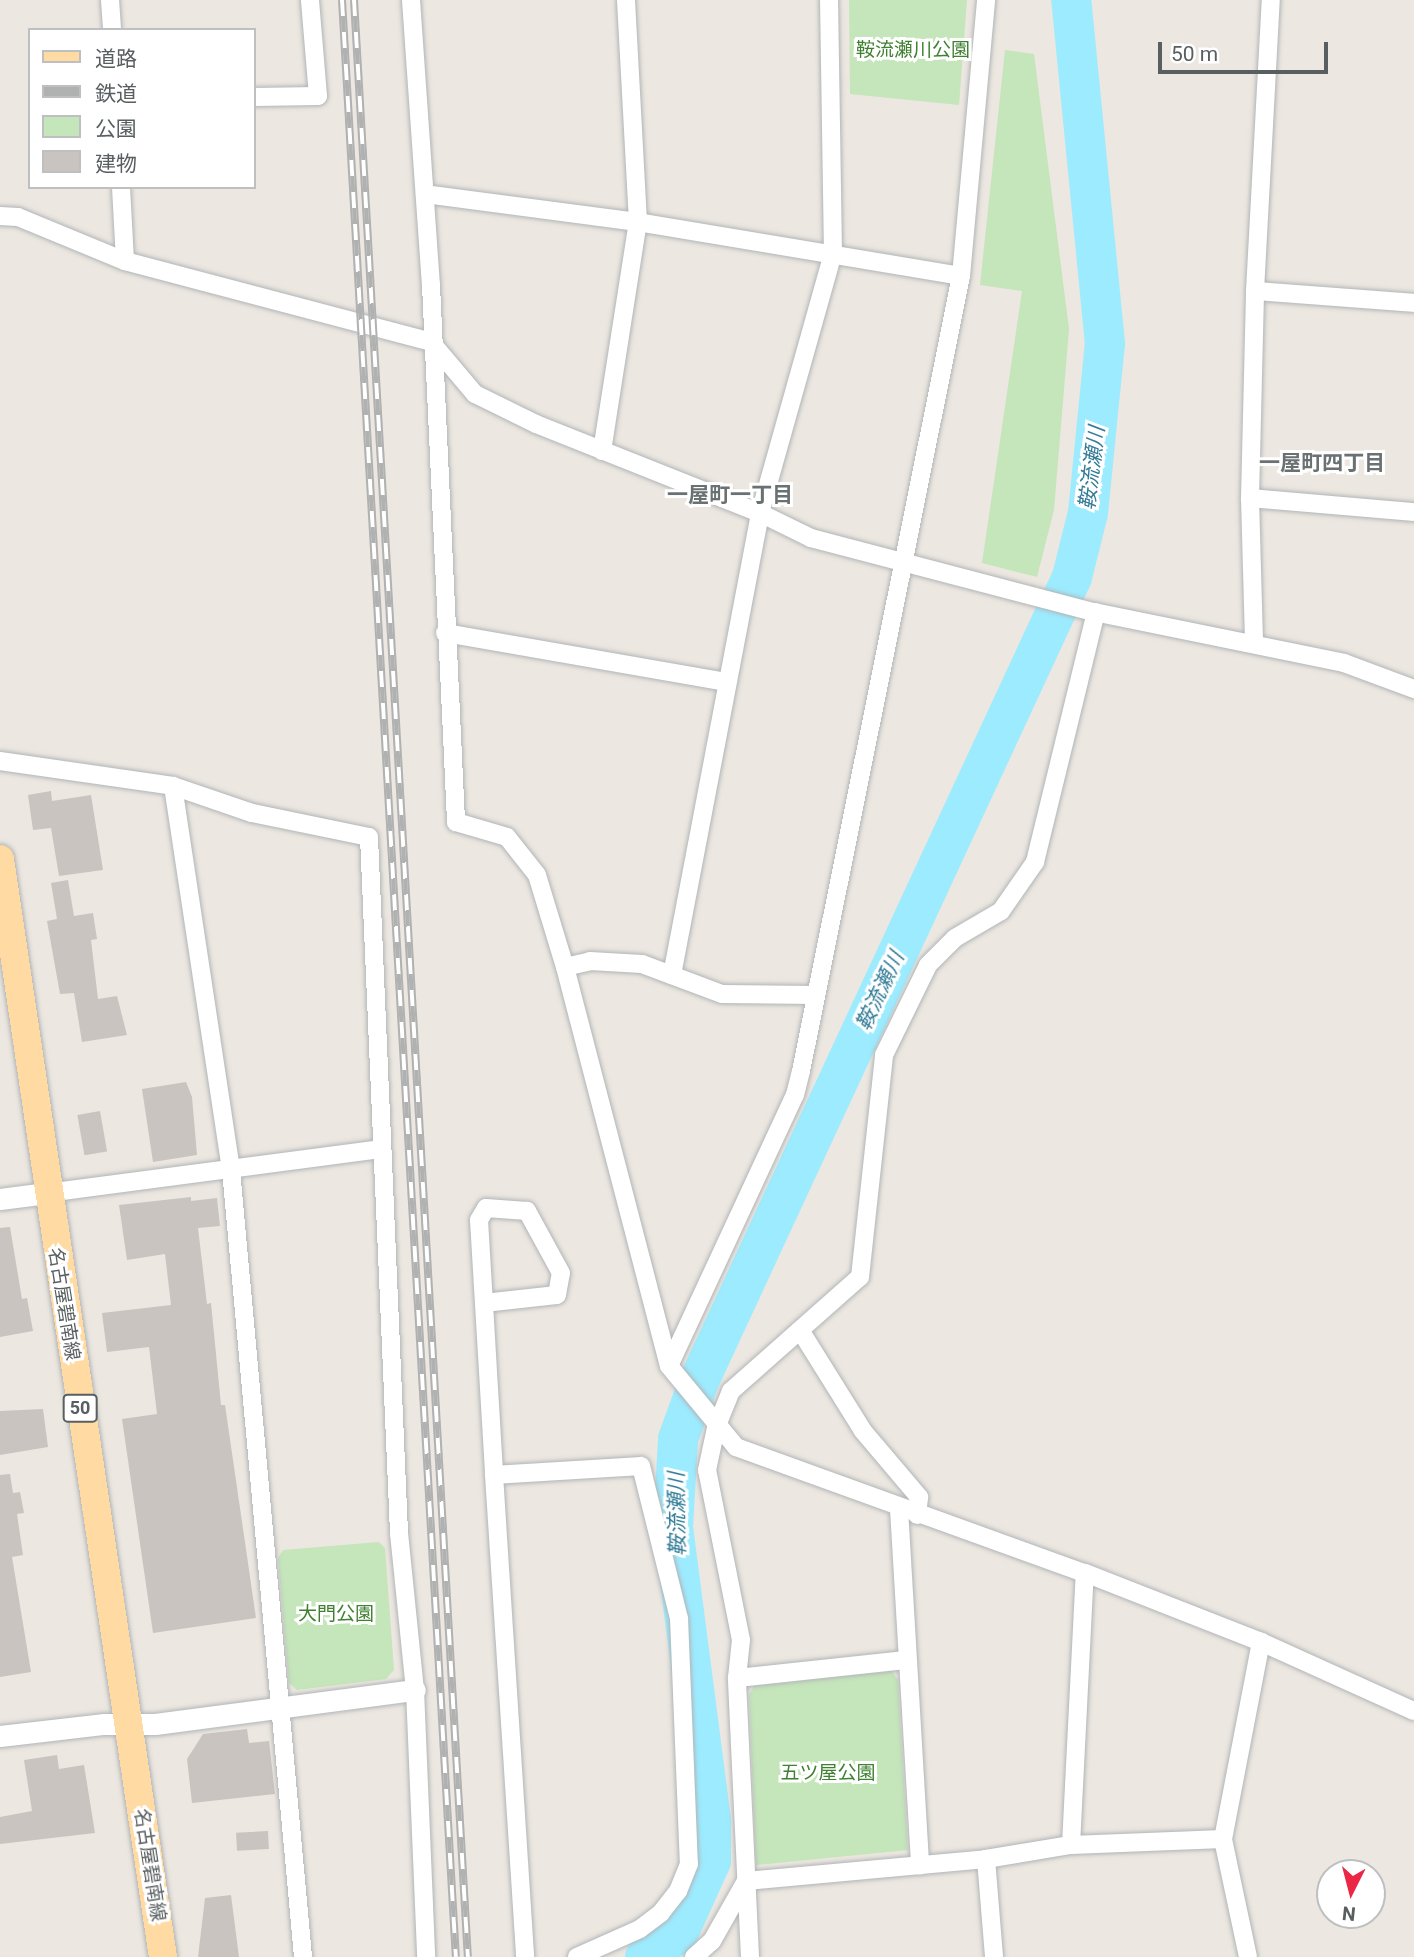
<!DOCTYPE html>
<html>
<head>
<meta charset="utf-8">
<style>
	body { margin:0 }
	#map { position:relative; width:1414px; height:1957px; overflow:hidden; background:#ece7e0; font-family:Roboto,"Noto Sans JP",sans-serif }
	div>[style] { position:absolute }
	.green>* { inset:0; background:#c5e5bb }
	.river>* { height:40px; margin:-20px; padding:0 20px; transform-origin:20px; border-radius:20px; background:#9debff }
	.building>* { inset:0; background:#c9c4bf; transform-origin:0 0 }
	.roads { filter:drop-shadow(0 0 2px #b1b5b8) drop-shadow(0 0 2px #b1b5b8) }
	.minor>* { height:18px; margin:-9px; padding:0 9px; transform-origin:9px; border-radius:9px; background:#fff }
	.tertiary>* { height:21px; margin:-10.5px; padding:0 10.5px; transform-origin:10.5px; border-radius:10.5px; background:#fff }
	.primary>* { height:28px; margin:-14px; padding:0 14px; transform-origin:14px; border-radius:14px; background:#ffdaa2 }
	.rail>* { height:8px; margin-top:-4px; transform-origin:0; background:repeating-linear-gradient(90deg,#fff 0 16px,#b0b1b1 0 32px); box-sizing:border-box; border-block:2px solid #b0b1b1 }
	span { translate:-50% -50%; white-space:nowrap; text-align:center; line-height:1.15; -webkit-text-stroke:6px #fff; paint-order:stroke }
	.shield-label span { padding:2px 5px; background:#fff; border:2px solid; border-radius:5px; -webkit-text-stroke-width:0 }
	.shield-label { font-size:18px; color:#595f61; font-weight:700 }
	.park-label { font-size:19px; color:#408031 }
	.street-label { font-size:19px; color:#595f61 }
	.neighbourhood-label { font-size:21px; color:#6a7173; font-weight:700 }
	.water-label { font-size:21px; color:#337c97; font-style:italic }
	.legend { position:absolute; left:28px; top:28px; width:228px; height:161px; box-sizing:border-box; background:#fff; border:2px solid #bdbfc0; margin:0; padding:9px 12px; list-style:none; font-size:21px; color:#595f61 }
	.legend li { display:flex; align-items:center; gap:14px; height:35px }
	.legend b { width:35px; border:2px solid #bdbfc0 }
	.north { position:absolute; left:1316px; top:1859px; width:70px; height:70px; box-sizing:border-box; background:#fff; border:2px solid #bdbfc0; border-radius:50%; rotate:186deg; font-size:19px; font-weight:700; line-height:28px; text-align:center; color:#595f61 }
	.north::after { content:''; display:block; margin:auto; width:24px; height:32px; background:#ec2645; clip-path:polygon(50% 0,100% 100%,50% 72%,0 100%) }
	.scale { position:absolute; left:1158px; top:42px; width:170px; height:32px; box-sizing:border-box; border:4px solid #595f61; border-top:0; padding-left:9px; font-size:21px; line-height:24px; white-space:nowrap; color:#595f61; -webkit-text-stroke:5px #fff; paint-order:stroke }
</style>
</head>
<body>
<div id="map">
	<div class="green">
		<i style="clip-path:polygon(849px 0,967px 0,959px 105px,850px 94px)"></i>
		<i style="clip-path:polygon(1005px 50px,1034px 54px,1069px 329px,1054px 510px,1037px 577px,982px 563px,1022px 291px,980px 285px)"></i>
		<i style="clip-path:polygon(379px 1542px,385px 1548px,394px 1670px,386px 1679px,297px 1690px,289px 1683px,278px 1558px,283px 1550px)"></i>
		<i style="clip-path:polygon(892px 1671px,898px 1680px,908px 1850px,756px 1865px,749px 1695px,754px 1686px)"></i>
	</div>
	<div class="river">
		<i style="left:645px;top:1957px;width:40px;rotate:-34.9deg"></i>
		<i style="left:678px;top:1934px;width:80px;rotate:-65.7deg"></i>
		<i style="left:711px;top:1861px;width:41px;rotate:-90deg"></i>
		<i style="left:711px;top:1820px;width:295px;rotate:-97.4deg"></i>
		<i style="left:673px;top:1527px;width:88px;rotate:-86.7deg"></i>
		<i style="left:678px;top:1439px;width:62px;rotate:-70.1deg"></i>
		<i style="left:699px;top:1381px;width:886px;rotate:-65.11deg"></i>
		<i style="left:1072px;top:577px;width:66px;rotate:-76deg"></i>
		<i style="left:1088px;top:513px;width:170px;rotate:-84.3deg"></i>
		<i style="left:1105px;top:344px;width:346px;rotate:-95.6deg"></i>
	</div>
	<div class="building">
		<i style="clip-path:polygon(51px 791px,52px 801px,91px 795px,103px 870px,59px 876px,51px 828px,33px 830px,28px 795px)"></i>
		<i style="clip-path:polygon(68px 880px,74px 916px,93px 913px,97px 939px,91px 940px,98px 999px,117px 996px,127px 1035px,82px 1042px,74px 993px,60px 994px,47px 921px,57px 919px,51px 883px)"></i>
		<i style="clip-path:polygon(186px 1082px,192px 1097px,197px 1155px,153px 1162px,142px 1089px)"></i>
		<i style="left:100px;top:1111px;width:41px;height:23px;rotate:80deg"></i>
		<i style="clip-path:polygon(191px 1197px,191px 1201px,217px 1198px,220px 1226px,198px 1228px,207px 1304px,211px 1303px,221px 1405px,225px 1405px,256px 1618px,153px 1633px,122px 1419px,157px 1414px,149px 1347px,107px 1352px,102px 1313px,171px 1305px,165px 1254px,127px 1260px,119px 1205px)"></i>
		<i style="clip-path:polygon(10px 1227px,22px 1299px,27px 1298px,33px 1331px,0 1337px,0 1228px)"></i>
		<i style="clip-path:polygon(43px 1409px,48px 1447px,0 1455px,0 1411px)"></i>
		<i style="clip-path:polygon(10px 1474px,13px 1493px,20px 1492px,24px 1513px,17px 1514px,23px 1555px,12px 1557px,31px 1672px,0 1677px,0 1475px)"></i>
		<i style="clip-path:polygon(247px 1729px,249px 1743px,269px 1741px,275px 1794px,192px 1803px,187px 1759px,203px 1734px)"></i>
		<i style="clip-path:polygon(57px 1755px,59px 1769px,84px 1765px,95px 1833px,0 1844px,0 1817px,32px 1811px,24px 1760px)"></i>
		<i style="left:268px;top:1831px;width:18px;height:32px;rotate:87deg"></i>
		<i style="clip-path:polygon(231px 1895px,239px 1957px,198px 1957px,205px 1898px)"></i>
	</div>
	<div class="roads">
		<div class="minor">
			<i style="left:110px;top:0;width:30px;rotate:86deg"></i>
			<i style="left:411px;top:0;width:286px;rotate:86deg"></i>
			<i style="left:431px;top:285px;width:538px;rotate:87.33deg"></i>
			<i style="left:456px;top:822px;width:53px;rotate:16.4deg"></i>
			<i style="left:507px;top:837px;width:48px;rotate:51.7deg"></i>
			<i style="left:537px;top:875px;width:96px;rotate:73.1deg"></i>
			<i style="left:565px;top:967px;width:412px;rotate:75.4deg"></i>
			<i style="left:669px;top:1366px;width:105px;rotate:50.4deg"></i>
			<i style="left:736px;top:1447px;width:371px;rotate:19.9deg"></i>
			<i style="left:1085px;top:1573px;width:189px;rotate:21.4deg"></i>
			<i style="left:1261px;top:1642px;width:168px;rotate:24.3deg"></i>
			<i style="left:254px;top:97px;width:64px;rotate:-0.9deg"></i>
			<i style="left:318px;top:96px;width:96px;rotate:-94.8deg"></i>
			<i style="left:121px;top:187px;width:74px;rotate:86.9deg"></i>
			<i style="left:425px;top:194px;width:215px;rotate:7.5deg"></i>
			<i style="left:638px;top:222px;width:327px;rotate:9.5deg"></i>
			<i style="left:0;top:216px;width:18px;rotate:3deg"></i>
			<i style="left:18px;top:217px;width:116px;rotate:22.4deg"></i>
			<i style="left:125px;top:261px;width:317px;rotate:14.8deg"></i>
			<i style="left:431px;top:342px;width:68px;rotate:49.8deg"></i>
			<i style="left:475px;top:394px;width:68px;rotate:26.2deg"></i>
			<i style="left:536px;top:424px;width:241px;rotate:21.7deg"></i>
			<i style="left:760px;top:513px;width:57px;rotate:26.1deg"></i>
			<i style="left:811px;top:538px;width:293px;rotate:14.7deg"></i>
			<i style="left:1094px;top:612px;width:255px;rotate:11.5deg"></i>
			<i style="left:1344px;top:663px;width:75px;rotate:20.4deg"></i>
			<i style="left:1255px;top:291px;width:159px;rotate:4.3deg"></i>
			<i style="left:602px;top:451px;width:232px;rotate:-81.1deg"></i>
			<i style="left:638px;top:222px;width:222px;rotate:-93.1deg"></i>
			<i style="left:1250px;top:498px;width:165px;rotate:4.9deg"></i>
			<i style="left:445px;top:633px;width:286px;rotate:9.9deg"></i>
			<i style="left:1254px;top:641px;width:143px;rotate:-91.6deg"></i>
			<i style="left:1250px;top:498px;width:207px;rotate:-88.6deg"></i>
			<i style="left:1255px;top:291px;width:291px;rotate:-86.9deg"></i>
			<i style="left:0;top:761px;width:175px;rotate:8.2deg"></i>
			<i style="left:173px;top:786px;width:83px;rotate:18.9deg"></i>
			<i style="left:252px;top:813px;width:119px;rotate:11.6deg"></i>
			<i style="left:369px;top:837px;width:697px;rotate:87.53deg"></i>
			<i style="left:399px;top:1533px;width:158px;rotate:84.2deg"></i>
			<i style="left:415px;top:1690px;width:267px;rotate:87.6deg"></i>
			<i style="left:173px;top:786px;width:388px;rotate:81.4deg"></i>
			<i style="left:231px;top:1170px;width:790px;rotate:84.77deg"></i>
			<i style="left:565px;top:967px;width:26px;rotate:-13deg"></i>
			<i style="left:590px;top:961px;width:52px;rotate:3.3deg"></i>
			<i style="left:642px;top:964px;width:85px;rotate:20.6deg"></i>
			<i style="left:722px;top:994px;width:94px;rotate:0.6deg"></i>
			<i style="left:672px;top:975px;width:470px;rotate:-79.2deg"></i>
			<i style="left:760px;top:513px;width:270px;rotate:-74.3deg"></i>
			<i style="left:833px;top:253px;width:253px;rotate:-90.9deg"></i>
			<i style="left:47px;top:1193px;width:338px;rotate:-7.5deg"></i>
			<i style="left:484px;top:1303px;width:73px;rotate:-6.3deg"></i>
			<i style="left:557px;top:1295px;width:22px;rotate:-80deg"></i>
			<i style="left:561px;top:1273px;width:71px;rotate:-118.7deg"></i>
			<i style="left:527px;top:1211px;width:41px;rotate:-175.8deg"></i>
			<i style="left:486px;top:1208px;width:14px;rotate:120deg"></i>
			<i style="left:479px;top:1220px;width:255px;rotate:86.6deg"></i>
			<i style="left:494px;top:1475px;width:483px;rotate:86.3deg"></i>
			<i style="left:800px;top:1330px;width:119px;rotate:58deg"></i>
			<i style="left:863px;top:1431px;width:87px;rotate:49.7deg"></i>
			<i style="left:919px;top:1497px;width:18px;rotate:96deg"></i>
			<i style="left:669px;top:1366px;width:299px;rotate:-65.1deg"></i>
			<i style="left:795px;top:1095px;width:25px;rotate:-76deg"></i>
			<i style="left:801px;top:1071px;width:811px;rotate:-78.62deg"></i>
			<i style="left:961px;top:276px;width:277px;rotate:-84.8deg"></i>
			<i style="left:494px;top:1475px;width:147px;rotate:-3.5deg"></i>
			<i style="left:641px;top:1466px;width:157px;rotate:76deg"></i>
			<i style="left:679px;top:1618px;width:246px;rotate:87.7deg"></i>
			<i style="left:689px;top:1864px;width:29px;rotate:112deg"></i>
			<i style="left:678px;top:1891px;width:28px;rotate:128deg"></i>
			<i style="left:661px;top:1913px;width:26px;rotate:143deg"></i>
			<i style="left:640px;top:1929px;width:69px;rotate:156deg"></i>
			<i style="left:899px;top:1509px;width:357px;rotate:86.6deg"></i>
			<i style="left:737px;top:1678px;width:170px;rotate:-6.1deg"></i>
			<i style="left:1071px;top:1845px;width:272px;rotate:-87.1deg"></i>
			<i style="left:986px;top:1859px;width:98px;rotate:85.3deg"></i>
			<i style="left:746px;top:1881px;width:241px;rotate:-5.2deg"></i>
			<i style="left:986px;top:1859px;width:86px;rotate:-9.4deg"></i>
			<i style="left:1071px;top:1845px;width:152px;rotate:-2.3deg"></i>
			<i style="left:694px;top:1957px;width:24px;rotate:-42deg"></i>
			<i style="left:712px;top:1941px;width:69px;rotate:-60.5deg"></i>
			<i style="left:750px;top:1957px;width:279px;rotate:-92.7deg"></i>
			<i style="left:737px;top:1678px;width:38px;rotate:-84deg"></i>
			<i style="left:741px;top:1640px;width:173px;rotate:-101.3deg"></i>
			<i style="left:707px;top:1470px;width:43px;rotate:-77.9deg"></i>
			<i style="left:716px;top:1428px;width:40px;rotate:-68deg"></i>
			<i style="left:731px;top:1391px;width:172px;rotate:-41.5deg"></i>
			<i style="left:860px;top:1277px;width:223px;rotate:-83.8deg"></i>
			<i style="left:884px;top:1055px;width:100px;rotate:-63.9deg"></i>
			<i style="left:928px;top:965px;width:38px;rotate:-45deg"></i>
			<i style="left:955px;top:938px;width:53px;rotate:-30.4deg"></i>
			<i style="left:1001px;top:911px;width:60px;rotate:-55.2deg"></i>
			<i style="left:1035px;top:862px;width:257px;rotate:-76.3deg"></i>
			<i style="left:1248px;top:1957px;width:121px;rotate:-102deg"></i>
			<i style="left:1223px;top:1839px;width:201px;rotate:-79.1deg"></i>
		</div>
		<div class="tertiary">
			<i style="left:0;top:1199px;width:47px;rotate:-7.3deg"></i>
			<i style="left:0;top:1736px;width:105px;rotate:-6.6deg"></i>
			<i style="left:104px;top:1724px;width:51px"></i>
			<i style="left:155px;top:1724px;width:262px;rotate:-7.5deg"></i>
		</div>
		<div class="primary">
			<i style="left:0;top:859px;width:1110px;rotate:81.56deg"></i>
		</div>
	</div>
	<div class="rail">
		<i style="left:342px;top:0;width:1960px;rotate:86.67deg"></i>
		<i style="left:354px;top:0;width:1960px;rotate:86.67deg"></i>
	</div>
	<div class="shield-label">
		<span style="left:80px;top:1408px">50</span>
	</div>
	<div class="park-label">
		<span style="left:913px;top:50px">鞍流瀬川公園</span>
		<span style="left:336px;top:1614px">大門公園</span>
		<span style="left:828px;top:1773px">五ツ屋公園</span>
	</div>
	<div class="street-label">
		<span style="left:64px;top:1304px;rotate:81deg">名古屋碧南線</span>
		<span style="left:150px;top:1865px;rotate:81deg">名古屋碧南線</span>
	</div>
	<div class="neighbourhood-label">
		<span style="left:1322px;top:463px">一屋町四丁目</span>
		<span style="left:730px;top:495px">一屋町一丁目</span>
	</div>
	<div class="water-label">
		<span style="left:1092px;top:468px;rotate:-83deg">鞍流瀬川</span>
		<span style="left:880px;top:991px;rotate:-65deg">鞍流瀬川</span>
		<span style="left:677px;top:1514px;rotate:-91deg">鞍流瀬川</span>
	</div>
	<ul class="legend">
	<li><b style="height:9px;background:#ffdaa2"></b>道路</li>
	<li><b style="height:9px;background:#b0b1b1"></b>鉄道</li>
	<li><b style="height:19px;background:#c5e5bb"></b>公園</li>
	<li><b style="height:19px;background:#c9c4bf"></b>建物</li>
	</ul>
	<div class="north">N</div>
	<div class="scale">50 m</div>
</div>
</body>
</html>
